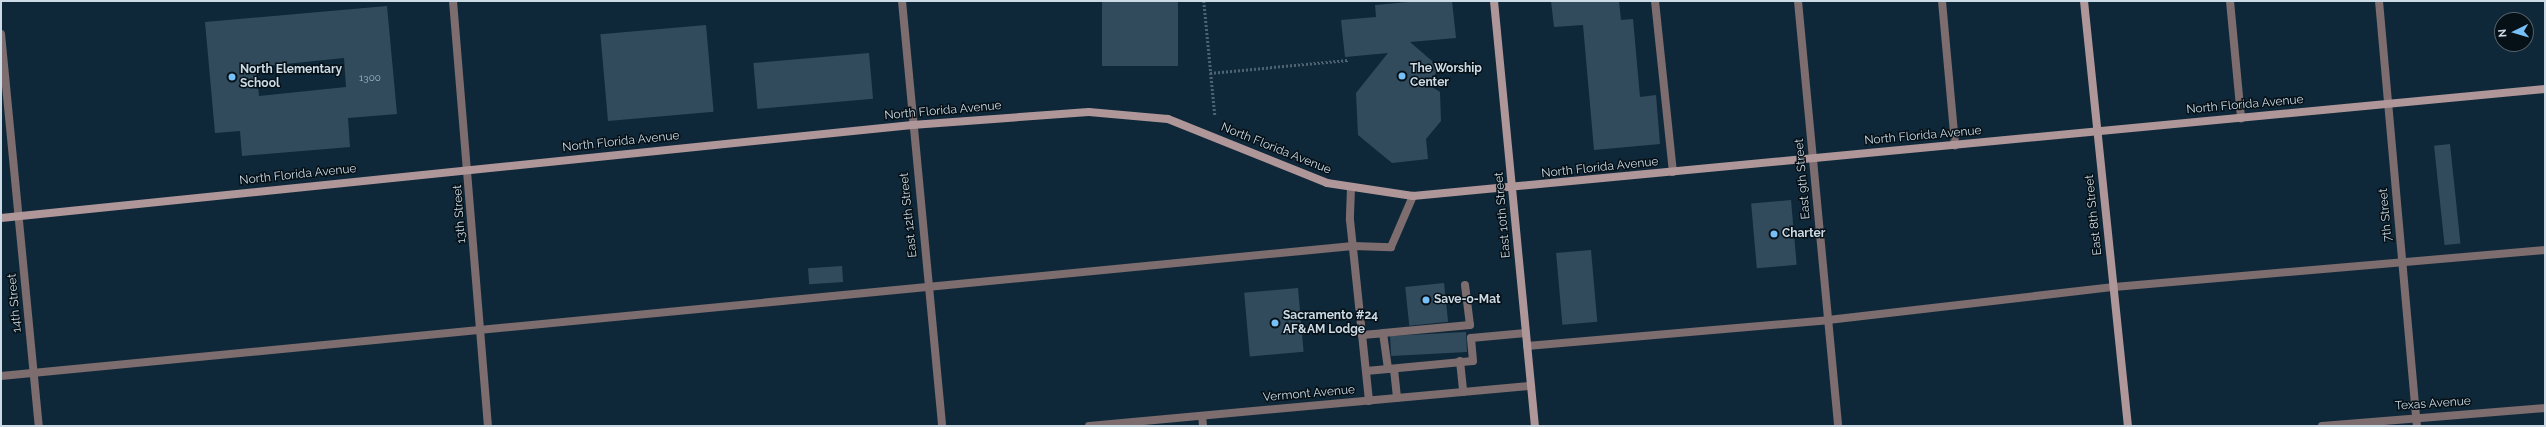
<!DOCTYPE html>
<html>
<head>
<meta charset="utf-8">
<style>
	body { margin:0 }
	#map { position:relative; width:2546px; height:427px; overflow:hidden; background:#0f2839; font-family:Raleway,sans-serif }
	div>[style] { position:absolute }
	.building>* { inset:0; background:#314b5d; transform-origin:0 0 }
	.path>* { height:2.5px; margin-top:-1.25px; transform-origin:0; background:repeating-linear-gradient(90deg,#4e6372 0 2px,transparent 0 4px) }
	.lane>* { height:8px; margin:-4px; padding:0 4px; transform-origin:4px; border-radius:4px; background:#7d6d6f }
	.street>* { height:8px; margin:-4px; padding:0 4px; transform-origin:4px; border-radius:4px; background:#7d6d6f }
	.secondary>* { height:8px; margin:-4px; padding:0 4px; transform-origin:4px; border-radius:4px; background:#af9699 }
	.dots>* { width:11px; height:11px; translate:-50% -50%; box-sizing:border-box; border:2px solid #061017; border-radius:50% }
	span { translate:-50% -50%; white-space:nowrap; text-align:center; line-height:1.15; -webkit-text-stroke:3px #061017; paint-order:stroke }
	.number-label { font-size:10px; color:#a4b6c3 }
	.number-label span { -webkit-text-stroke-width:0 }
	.poi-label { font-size:12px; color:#cbdae5; font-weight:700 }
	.left { translate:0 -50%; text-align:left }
	.street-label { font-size:12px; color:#cbdae5 }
	.frame { position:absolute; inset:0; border:2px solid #cbdae5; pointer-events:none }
	.north { position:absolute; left:2494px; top:12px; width:40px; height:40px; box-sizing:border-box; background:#061017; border:1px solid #556169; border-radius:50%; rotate:265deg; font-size:11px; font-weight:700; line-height:16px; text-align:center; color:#cbdae5 }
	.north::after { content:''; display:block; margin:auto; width:14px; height:18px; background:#76c0f7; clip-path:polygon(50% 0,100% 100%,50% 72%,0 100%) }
</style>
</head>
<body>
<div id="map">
	<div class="building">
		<i style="left:1102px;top:1px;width:76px;height:65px"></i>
		<i style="clip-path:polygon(1420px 1px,1452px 1px,1456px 38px,1410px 42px,1439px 67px,1429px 85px,1440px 92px,1441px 121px,1426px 139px,1428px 159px,1392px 163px,1358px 135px,1356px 93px,1388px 53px,1345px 57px,1341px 20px,1376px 17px,1375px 5px)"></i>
		<i style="clip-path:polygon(1551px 1px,1619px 1px,1621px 20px,1633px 19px,1640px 97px,1656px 95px,1660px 144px,1594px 150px,1583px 25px,1554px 27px)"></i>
		<i style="clip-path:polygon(evenodd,387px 6px,397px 114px,348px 118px,350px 147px,242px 156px,240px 131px,215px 133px,205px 22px,387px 6px,344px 58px,346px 87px,259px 96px,256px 67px,344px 58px)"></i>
		<i style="left:706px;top:25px;width:87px;height:106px;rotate:85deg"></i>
		<i style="left:869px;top:53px;width:46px;height:116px;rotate:85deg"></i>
		<i style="left:2450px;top:144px;width:100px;height:16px;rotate:84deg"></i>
		<i style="left:1791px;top:200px;width:65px;height:40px;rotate:85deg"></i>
		<i style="left:1591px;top:250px;width:72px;height:35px;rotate:85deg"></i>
		<i style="left:842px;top:266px;width:16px;height:34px;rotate:86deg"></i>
		<i style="left:1444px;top:283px;width:39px;height:39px;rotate:84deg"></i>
		<i style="left:1298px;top:288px;width:64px;height:54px;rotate:85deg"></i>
		<i style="left:1466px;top:332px;width:20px;height:76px;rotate:87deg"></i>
	</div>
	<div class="path">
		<i style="left:1204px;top:1px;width:116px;rotate:84.5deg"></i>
		<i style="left:1210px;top:73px;width:139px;rotate:-5.4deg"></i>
	</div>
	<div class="lane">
		<i style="left:1655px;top:1px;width:172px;rotate:84deg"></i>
		<i style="left:1942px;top:1px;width:145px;rotate:84.8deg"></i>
		<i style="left:2230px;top:1px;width:118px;rotate:84.6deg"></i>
		<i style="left:1351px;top:187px;width:33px;rotate:92deg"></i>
		<i style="left:1350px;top:220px;width:182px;rotate:84deg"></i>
		<i style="left:1465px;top:285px;width:40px;rotate:82.9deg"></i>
		<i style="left:1470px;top:325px;width:87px;rotate:174.7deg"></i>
		<i style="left:1383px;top:333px;width:36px;rotate:82deg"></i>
		<i style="left:1388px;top:369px;width:85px;rotate:-5.4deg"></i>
		<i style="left:1473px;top:361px;width:23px;rotate:-95deg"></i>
		<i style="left:1471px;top:338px;width:55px;rotate:-5.2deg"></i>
		<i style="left:1362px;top:335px;width:21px;rotate:-5deg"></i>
		<i style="left:1527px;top:346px;width:302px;rotate:-4.9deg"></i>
		<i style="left:1828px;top:320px;width:288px;rotate:-6.6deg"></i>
		<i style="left:2114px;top:287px;width:433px;rotate:-4.9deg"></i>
		<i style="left:1460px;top:361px;width:31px;rotate:84deg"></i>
		<i style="left:1394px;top:369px;width:29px;rotate:84deg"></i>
		<i style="left:1366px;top:371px;width:22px;rotate:-5deg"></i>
		<i style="left:1px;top:376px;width:1358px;rotate:-5.49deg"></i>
		<i style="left:1353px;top:246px;width:38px;rotate:2deg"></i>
		<i style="left:1391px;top:247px;width:56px;rotate:-66.7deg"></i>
		<i style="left:1202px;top:416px;width:10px;rotate:84deg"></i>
	</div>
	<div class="street">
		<i style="left:453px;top:1px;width:426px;rotate:85.3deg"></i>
		<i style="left:902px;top:1px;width:427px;rotate:84.6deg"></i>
		<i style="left:1798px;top:1px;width:427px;rotate:84.6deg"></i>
		<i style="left:2379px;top:1px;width:427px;rotate:84.9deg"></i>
		<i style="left:1px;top:34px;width:394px;rotate:84.5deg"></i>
		<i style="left:1089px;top:426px;width:444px;rotate:-5.2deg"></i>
		<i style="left:2322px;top:426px;width:224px;rotate:-4.6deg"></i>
	</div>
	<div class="secondary">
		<i style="left:1494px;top:1px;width:427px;rotate:84.5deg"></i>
		<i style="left:2084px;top:1px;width:427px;rotate:84.1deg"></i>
		<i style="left:1px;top:218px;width:916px;rotate:-5.83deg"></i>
		<i style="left:912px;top:125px;width:177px;rotate:-4.2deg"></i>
		<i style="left:1089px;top:112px;width:79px;rotate:5.1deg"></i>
		<i style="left:1168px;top:119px;width:171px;rotate:21.9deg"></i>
		<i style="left:1327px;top:183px;width:87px;rotate:8.6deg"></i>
		<i style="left:1413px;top:196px;width:1137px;rotate:-5.4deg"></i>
	</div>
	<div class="dots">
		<i style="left:1402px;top:76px;background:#76c0f7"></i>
		<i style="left:232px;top:77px;background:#76c0f7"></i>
		<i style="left:1774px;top:234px;background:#76c0f7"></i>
		<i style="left:1426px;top:300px;background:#76c0f7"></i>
		<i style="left:1275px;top:323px;background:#76c0f7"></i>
	</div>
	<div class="number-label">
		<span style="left:370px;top:78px">1300</span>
	</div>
	<div class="poi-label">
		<span class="left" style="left:1410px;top:76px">The Worship<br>Center</span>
		<span class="left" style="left:240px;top:77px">North Elementary<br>School</span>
		<span class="left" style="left:1782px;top:234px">Charter</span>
		<span class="left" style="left:1434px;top:300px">Save-o-Mat</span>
		<span class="left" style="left:1283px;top:323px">Sacramento #24<br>AF&amp;AM Lodge</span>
	</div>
	<div class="street-label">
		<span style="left:2245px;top:105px;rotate:-5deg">North Florida Avenue</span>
		<span style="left:943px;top:111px;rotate:-5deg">North Florida Avenue</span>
		<span style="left:1923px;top:136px;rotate:-5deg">North Florida Avenue</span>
		<span style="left:621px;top:142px;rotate:-6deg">North Florida Avenue</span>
		<span style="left:1276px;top:149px;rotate:22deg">North Florida Avenue</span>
		<span style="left:1600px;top:168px;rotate:-6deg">North Florida Avenue</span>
		<span style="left:298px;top:175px;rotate:-6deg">North Florida Avenue</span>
		<span style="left:1803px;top:179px;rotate:-95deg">East 9th Street</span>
		<span style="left:460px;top:214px;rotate:-94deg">13th Street</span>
		<span style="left:909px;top:215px;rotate:-96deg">East 12th Street</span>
		<span style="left:1503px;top:215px;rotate:-95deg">East 10th Street</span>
		<span style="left:2094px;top:215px;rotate:-96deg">East 8th Street</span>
		<span style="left:2386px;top:215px;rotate:-95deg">7th Street</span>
		<span style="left:15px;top:303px;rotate:-95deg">14th Street</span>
		<span style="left:1309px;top:394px;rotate:-5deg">Vermont Avenue</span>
		<span style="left:2433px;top:404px;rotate:-4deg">Texas Avenue</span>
	</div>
	<div class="frame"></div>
	<div class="north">N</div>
</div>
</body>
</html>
